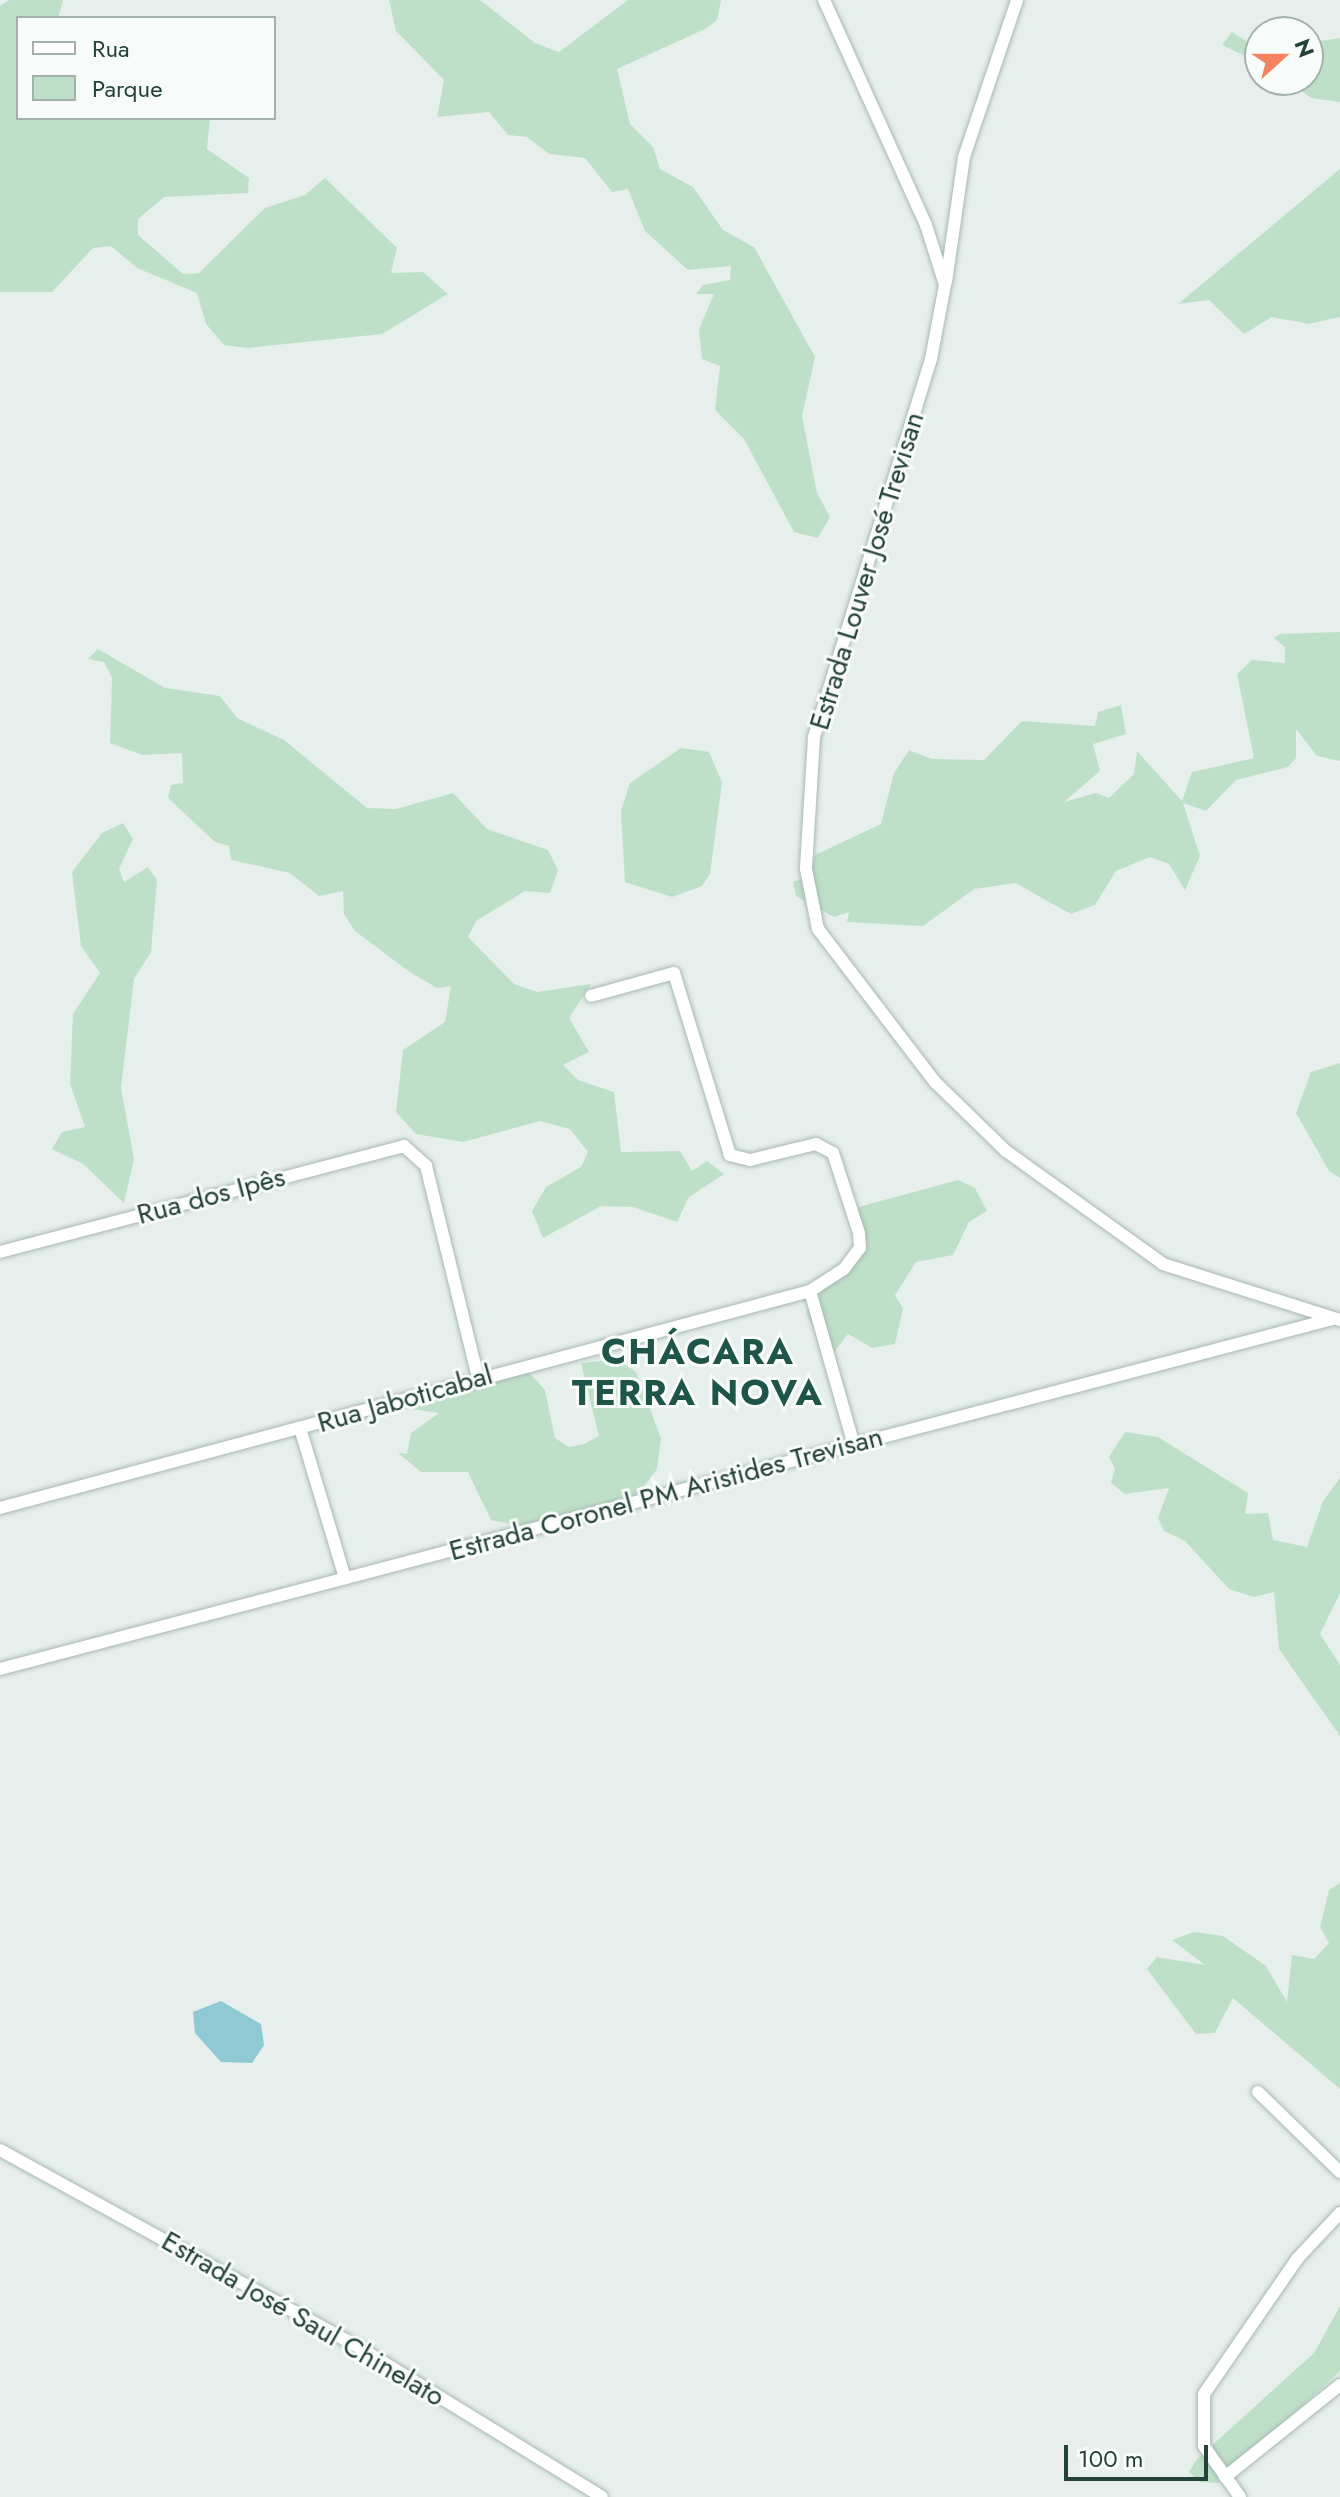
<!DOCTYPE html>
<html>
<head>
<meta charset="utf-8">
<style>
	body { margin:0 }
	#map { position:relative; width:1340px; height:2497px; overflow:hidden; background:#e6efeb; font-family:Jost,sans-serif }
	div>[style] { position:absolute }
	.green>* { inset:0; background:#bfe0c8 }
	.water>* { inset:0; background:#8ec9d4 }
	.roads { filter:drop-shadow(0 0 2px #a8b8b2) drop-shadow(0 0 2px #a8b8b2) }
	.minor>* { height:12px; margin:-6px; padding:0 6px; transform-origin:6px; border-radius:6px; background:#fff }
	span { translate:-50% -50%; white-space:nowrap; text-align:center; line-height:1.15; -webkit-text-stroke:6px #f7fbf9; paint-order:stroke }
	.street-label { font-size:28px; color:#24423a }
	.district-label { font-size:36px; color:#1f5548; font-weight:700; letter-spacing:2px }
	.legend { position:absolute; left:16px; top:16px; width:260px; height:104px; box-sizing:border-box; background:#f7fbf9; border:2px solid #a3b1ad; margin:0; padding:10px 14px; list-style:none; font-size:24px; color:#24423a }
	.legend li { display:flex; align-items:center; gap:16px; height:40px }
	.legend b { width:40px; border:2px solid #a3b1ad }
	.north { position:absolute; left:1244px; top:16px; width:80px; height:80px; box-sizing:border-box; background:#f7fbf9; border:2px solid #a3b1ad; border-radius:50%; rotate:69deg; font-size:22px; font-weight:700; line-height:32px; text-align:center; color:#24423a }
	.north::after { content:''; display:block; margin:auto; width:28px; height:36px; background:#f4845f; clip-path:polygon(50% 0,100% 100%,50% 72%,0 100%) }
	.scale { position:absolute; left:1064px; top:2445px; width:144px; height:36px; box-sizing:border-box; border:4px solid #24423a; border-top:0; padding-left:10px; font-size:24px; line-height:28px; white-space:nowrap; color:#24423a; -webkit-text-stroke:6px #f7fbf9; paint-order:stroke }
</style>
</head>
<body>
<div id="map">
	<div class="green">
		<i style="clip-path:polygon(9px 0,63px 0,58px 18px,18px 18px,18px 118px,210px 118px,207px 149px,249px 178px,248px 193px,164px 197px,138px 219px,138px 235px,183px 274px,199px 273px,265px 208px,305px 195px,325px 178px,397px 248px,391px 273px,423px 272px,448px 294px,382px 334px,248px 348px,224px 345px,206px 324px,197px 293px,137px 268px,111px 246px,93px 248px,52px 292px,0 292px,0 6px)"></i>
		<i style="clip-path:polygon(389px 0,480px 0,535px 43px,559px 52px,628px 0,721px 0,717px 20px,705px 29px,617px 69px,630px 124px,653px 147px,660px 169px,693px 187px,723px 230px,754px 247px,815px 357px,802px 416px,817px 493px,830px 517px,818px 538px,794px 532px,744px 439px,715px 410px,720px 366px,702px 359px,699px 329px,714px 294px,696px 294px,703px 285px,730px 280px,731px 266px,688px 270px,645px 231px,628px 189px,612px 192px,585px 158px,549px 154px,527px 137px,508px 135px,489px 112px,437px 117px,444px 80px,396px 31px)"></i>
		<i style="clip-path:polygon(1232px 32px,1260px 50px,1260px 63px,1222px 45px)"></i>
		<i style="clip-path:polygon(1340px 38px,1340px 102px,1311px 98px,1287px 80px,1308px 80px,1308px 43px)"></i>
		<i style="clip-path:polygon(1340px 169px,1340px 317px,1309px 324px,1272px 317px,1244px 334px,1209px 300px,1178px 304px)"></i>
		<i style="clip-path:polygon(1340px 632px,1340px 761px,1317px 756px,1296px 729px,1296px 758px,1288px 767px,1236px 780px,1206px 811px,1183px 803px,1200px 856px,1185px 890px,1169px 864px,1150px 857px,1116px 871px,1095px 905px,1071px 914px,1015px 883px,974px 889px,923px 926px,847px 922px,849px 912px,834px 917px,796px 896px,793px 882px,803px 878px,815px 855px,881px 824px,894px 773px,909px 750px,932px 759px,984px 760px,1022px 721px,1095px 726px,1098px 712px,1121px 705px,1126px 734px,1093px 744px,1100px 771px,1064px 802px,1096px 793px,1109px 798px,1134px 774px,1137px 751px,1182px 801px,1192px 772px,1254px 758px,1237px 674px,1252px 660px,1285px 663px,1285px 647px,1274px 638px,1280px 634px)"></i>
		<i style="clip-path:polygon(98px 649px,165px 688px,220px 696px,237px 718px,284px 740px,367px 808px,396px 809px,453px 793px,487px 829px,548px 850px,558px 870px,550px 893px,525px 891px,476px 921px,468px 937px,514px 984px,537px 992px,591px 984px,569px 1018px,589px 1052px,563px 1065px,578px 1080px,614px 1092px,621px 1152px,680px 1151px,692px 1171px,707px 1161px,724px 1174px,689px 1197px,677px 1222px,633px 1207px,601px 1206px,543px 1238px,532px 1211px,546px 1187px,581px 1167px,588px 1152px,570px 1129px,540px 1121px,463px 1142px,416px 1134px,396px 1112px,403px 1050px,445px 1022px,451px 986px,437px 988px,411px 973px,355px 931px,344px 914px,343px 891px,319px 896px,290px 873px,231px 860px,229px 846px,215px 842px,168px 798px,171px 785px,183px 783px,182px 753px,142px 755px,110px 743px,112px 678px,104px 662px,88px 659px)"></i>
		<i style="clip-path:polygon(681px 748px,709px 752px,722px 782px,710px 874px,702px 886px,672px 897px,625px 882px,621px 811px,630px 783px)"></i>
		<i style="clip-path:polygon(123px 823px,133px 839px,119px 869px,124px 882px,148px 867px,157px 880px,151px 952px,134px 979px,121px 1088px,134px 1159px,124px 1203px,83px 1164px,52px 1149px,62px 1132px,85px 1127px,70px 1084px,73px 1014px,100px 973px,81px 946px,72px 872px,102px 833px)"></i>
		<i style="clip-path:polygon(1340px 1063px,1340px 1178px,1329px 1171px,1296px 1113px,1311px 1072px)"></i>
		<i style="clip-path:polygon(958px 1180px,975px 1188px,987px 1211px,969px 1222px,953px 1255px,916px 1262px,895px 1295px,903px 1309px,895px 1344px,872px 1348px,848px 1334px,834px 1352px,825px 1351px,806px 1313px,853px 1249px,855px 1208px)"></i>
		<i style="clip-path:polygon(617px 1359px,636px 1372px,661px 1438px,657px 1469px,639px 1493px,598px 1514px,536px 1529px,491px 1520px,468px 1472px,421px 1472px,398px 1453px,407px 1454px,411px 1433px,439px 1413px,390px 1406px,525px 1368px,545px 1390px,555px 1438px,569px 1447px,584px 1444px,599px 1436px,581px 1363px)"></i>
		<i style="clip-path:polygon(1125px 1432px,1158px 1437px,1248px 1493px,1245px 1514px,1268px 1513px,1273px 1540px,1307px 1547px,1323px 1501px,1340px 1478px,1340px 1593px,1320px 1634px,1340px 1665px,1340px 1736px,1279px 1649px,1274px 1592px,1254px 1597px,1229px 1589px,1185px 1541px,1164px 1531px,1158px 1518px,1169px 1488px,1125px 1494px,1111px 1483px,1115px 1469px,1109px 1457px)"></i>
		<i style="clip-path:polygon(1340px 1883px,1340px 2089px,1233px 1998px,1215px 2033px,1196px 2034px,1147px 1969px,1157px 1957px,1205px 1965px,1172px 1940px,1194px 1932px,1223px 1936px,1266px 1966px,1287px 2002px,1292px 1955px,1314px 1959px,1329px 1943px,1320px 1927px,1329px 1890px)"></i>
		<i style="clip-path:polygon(1340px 2306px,1340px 2371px,1218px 2483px,1200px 2482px,1189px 2472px,1197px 2459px,1314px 2353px)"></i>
	</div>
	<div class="water">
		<i style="clip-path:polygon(221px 2001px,261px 2024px,264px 2045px,252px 2063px,221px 2062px,195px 2033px,193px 2012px)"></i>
	</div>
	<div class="roads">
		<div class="minor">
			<i style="left:824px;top:0;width:247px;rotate:65.6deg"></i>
			<i style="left:926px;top:225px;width:63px;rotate:72.4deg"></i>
			<i style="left:945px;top:285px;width:75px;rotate:100.7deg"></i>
			<i style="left:931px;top:359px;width:396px;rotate:107.2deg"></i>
			<i style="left:814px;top:737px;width:132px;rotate:93.5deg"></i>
			<i style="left:806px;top:869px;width:61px;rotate:78.7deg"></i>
			<i style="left:818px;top:929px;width:193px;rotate:52.6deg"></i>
			<i style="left:935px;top:1082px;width:99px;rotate:44.2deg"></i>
			<i style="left:1006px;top:1151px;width:193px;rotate:35.7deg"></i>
			<i style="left:1163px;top:1264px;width:186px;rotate:17.6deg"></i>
			<i style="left:946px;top:282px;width:126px;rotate:-81.8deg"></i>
			<i style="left:964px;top:157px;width:166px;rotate:-71.3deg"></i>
			<i style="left:0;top:1252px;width:418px;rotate:-14.7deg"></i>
			<i style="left:404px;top:1146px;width:30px;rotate:42deg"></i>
			<i style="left:426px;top:1166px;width:218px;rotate:76.2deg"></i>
			<i style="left:810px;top:1291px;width:160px;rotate:74.1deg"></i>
			<i style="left:300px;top:1428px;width:157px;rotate:73.3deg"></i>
			<i style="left:0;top:1508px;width:839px;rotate:-15deg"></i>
			<i style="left:810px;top:1291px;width:40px;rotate:-32.9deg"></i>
			<i style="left:844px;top:1269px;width:26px;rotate:-53deg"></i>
			<i style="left:860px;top:1248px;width:15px;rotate:-94deg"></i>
			<i style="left:859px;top:1233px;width:84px;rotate:-108deg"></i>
			<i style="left:833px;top:1153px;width:19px;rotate:-152deg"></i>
			<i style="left:816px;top:1144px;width:68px;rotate:166.4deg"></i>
			<i style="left:750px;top:1160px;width:21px;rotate:-166deg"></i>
			<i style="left:730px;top:1155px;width:190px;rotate:-107.1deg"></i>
			<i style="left:674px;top:973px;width:86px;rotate:164.5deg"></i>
			<i style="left:0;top:1669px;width:1377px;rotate:-14.72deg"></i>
			<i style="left:1258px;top:2092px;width:115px;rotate:44.3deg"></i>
			<i style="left:0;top:2150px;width:417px;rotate:28.8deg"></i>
			<i style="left:365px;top:2351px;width:278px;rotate:31.6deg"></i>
			<i style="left:1225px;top:2477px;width:147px;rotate:-38.7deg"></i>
			<i style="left:1240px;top:2497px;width:62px;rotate:-125.2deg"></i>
			<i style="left:1204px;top:2446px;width:52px;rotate:-90deg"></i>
			<i style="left:1204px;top:2394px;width:164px;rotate:-55.4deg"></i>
			<i style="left:1297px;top:2259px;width:63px;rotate:-46.9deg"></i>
		</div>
	</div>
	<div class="street-label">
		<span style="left:867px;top:571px;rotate:-73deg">Estrada Louver José Trevisan</span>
		<span style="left:211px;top:1196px;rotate:-15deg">Rua dos Ipês</span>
		<span style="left:405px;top:1399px;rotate:-16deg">Rua Jaboticabal</span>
		<span style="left:666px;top:1494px;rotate:-15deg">Estrada Coronel PM Aristides Trevisan</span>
		<span style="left:303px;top:2319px;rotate:30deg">Estrada José Saul Chinelato</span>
	</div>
	<div class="district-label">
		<span style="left:698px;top:1372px">CHÁCARA<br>TERRA NOVA</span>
	</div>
	<ul class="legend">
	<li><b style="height:10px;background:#fff"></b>Rua</li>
	<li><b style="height:22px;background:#bfe0c8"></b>Parque</li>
	</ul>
	<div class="north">N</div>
	<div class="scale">100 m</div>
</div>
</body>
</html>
